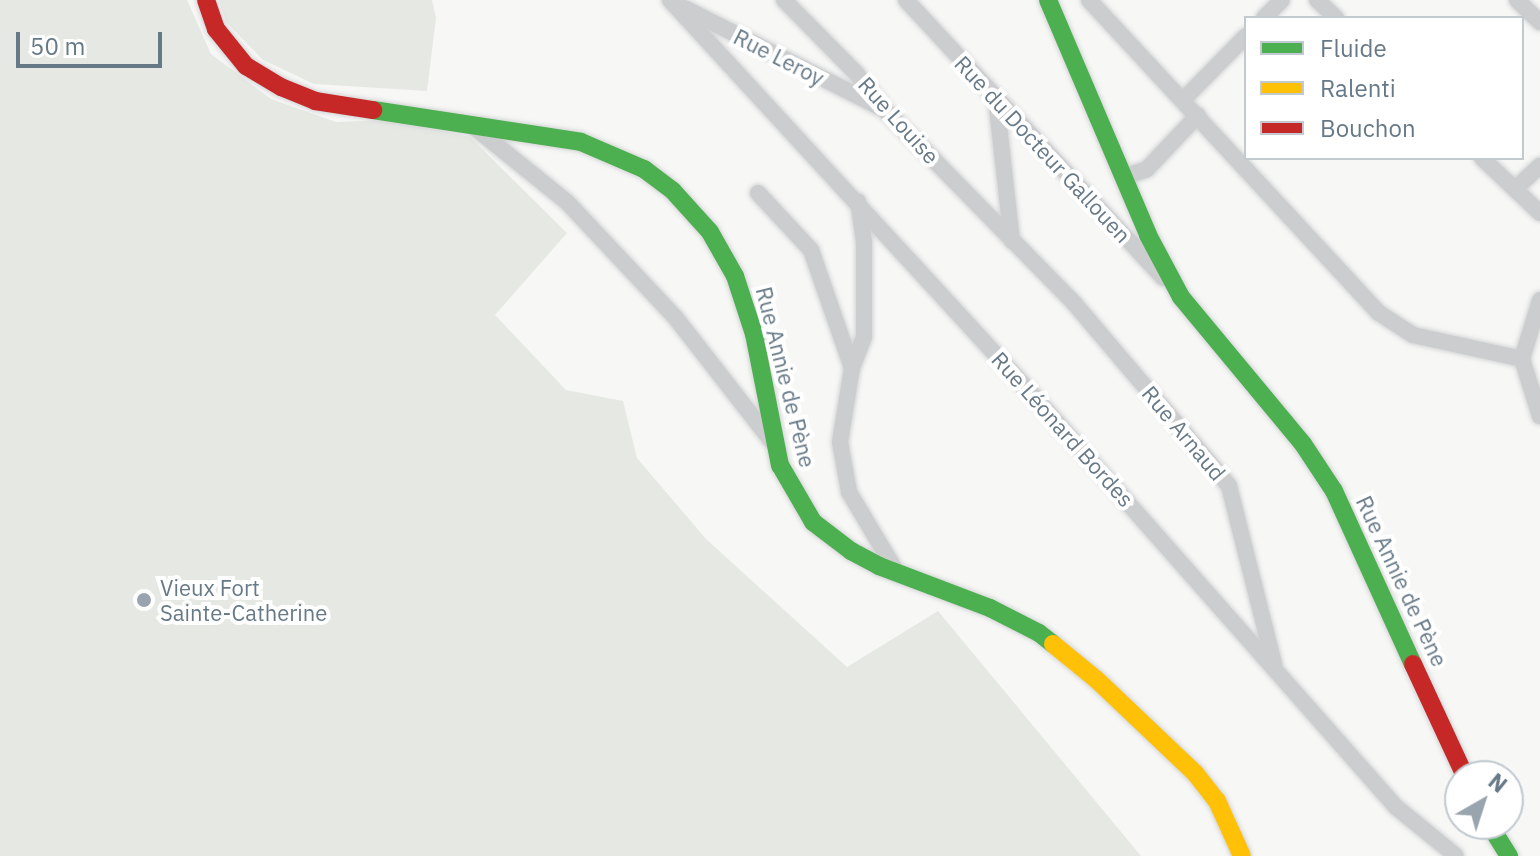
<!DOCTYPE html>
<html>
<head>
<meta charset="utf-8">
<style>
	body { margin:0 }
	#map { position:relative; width:1540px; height:856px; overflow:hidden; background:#f7f7f6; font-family:"IBM Plex Sans",sans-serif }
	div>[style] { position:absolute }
	.green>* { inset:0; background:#e6e9e3 }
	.roads { filter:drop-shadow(0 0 2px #d4d5d6) drop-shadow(0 0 2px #d4d5d6) }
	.street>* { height:16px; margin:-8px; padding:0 8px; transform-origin:8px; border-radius:8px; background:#cccdce }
	.fast>* { height:18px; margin:-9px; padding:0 9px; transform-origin:9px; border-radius:9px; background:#4caf50 }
	.slow>* { height:18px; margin:-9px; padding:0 9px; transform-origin:9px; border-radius:9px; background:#ffc107 }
	.jam>* { height:18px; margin:-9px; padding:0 9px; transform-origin:9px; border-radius:9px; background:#c62828 }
	.dots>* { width:22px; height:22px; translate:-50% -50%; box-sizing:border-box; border:4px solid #fff; border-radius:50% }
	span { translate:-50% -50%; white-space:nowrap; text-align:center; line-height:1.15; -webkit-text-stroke:8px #fff; paint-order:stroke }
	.street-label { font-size:22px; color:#677987 }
	.poi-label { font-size:22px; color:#677987 }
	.left { translate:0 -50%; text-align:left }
	.legend { position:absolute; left:1244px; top:16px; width:280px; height:144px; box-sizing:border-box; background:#fff; border:2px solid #c2c9cf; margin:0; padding:10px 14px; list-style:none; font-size:24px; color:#677987 }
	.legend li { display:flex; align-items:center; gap:16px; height:40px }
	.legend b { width:40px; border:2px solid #c2c9cf }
	.north { position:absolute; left:1444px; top:760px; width:80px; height:80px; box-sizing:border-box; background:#fff; border:2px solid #c2c9cf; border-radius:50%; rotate:39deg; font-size:22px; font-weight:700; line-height:32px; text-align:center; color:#677987 }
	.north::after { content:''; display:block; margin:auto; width:28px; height:36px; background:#99a5ae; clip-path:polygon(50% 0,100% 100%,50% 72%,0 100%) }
	.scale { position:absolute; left:16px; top:32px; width:146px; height:36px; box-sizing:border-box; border:4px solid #677987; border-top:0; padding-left:10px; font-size:24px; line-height:28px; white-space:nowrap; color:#677987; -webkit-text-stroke:6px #fff; paint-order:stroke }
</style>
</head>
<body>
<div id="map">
	<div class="green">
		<i style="clip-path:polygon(0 0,187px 0,211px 54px,271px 99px,336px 122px,389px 120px,470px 137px,567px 233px,495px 315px,566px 390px,623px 401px,637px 458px,706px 539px,847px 667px,938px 611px,1141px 856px,0 856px)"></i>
		<i style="clip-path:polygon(219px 0,432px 0,436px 18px,427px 91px,314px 84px,263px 60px,226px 22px)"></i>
	</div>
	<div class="roads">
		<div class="street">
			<i style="left:670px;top:0;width:534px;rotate:47.43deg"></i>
			<i style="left:1031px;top:393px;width:552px;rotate:48.6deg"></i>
			<i style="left:1396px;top:807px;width:77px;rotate:39.2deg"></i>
			<i style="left:784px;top:0;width:103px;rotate:45.4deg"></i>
			<i style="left:856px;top:73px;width:48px;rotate:51.7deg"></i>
			<i style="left:886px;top:111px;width:269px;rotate:45.6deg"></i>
			<i style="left:1074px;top:303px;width:240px;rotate:49.7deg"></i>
			<i style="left:1229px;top:486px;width:184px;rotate:75.8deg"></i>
			<i style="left:906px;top:0;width:379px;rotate:47.2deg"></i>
			<i style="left:1089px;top:0;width:427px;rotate:47.2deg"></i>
			<i style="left:1379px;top:313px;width:40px;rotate:32.9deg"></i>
			<i style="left:1413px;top:335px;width:112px;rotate:12.4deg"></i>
			<i style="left:1317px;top:0;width:26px;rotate:43deg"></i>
			<i style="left:1517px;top:0;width:32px;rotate:44deg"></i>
			<i style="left:684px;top:8px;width:221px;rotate:26.9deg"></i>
			<i style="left:1264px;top:18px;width:25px;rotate:-45deg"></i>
			<i style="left:996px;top:99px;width:143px;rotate:83.6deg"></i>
			<i style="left:1184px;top:99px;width:88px;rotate:-45.5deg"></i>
			<i style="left:474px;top:127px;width:119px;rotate:38.9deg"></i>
			<i style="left:567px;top:202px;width:158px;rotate:46.8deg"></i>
			<i style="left:675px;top:317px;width:160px;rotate:52.1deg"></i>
			<i style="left:1482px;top:158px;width:80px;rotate:43.5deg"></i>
			<i style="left:1123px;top:177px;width:25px;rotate:-18deg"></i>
			<i style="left:1147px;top:169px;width:74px;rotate:-46.6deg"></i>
			<i style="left:1515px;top:189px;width:34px;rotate:-43deg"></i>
			<i style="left:758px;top:193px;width:78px;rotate:47.1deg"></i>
			<i style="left:811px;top:250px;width:125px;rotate:70.8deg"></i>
			<i style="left:852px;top:368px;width:75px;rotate:99.2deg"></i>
			<i style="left:840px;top:442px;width:51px;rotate:79.8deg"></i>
			<i style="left:849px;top:492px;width:94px;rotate:59.3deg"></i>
			<i style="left:1540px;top:300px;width:62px;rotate:107deg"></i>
			<i style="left:1522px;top:359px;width:60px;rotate:72.5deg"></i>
			<i style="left:852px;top:368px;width:33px;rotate:-69deg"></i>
			<i style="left:864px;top:337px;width:95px;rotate:-90deg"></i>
			<i style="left:864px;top:242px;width:41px;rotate:-98.3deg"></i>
		</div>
		<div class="fast">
			<i style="left:1048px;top:0;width:255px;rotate:66.9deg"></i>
			<i style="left:1148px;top:235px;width:70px;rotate:62deg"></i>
			<i style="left:1181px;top:297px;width:191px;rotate:50.3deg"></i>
			<i style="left:1303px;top:444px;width:56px;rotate:56.6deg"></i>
			<i style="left:1334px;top:491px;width:190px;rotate:65.5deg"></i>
			<i style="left:373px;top:110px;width:210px;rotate:8.7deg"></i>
			<i style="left:581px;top:142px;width:69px;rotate:23.2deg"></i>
			<i style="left:644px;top:169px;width:36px;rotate:37deg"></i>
			<i style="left:673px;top:191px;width:55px;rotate:47.9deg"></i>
			<i style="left:710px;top:232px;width:51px;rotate:60.4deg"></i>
			<i style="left:735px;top:276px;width:61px;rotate:71.9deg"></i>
			<i style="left:754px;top:334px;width:134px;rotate:78.8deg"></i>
			<i style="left:780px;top:465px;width:66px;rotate:59.9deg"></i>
			<i style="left:813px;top:522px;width:48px;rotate:37.3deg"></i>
			<i style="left:851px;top:551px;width:32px;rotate:28deg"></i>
			<i style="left:879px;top:566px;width:119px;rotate:20.7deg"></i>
			<i style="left:990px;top:608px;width:55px;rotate:27deg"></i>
			<i style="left:1039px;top:633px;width:18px;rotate:38deg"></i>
			<i style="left:1489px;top:824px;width:38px;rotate:58deg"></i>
		</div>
		<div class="slow">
			<i style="left:1053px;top:644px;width:57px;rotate:39.3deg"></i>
			<i style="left:1097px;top:680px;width:135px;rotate:43.5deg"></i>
			<i style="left:1195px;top:773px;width:36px;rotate:52deg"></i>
			<i style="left:1217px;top:801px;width:60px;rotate:65.6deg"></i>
		</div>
		<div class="jam">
			<i style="left:206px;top:0;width:31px;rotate:71deg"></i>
			<i style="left:216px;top:29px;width:48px;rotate:51deg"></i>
			<i style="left:246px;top:66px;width:41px;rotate:31deg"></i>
			<i style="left:281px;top:87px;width:37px;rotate:22deg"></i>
			<i style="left:315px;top:101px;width:59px;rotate:8.8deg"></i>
			<i style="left:1413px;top:664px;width:123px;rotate:65.1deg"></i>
		</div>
	</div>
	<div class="dots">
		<i style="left:144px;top:600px;background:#99a5ae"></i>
	</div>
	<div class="street-label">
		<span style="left:779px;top:57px;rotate:27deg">Rue Leroy</span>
		<span style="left:899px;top:120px;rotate:48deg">Rue Louise</span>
		<span style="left:1043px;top:149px;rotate:47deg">Rue du Docteur Gallouen</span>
		<span style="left:786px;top:377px;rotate:76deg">Rue Annie de Pène</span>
		<span style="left:1063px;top:429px;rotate:48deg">Rue Léonard Bordes</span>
		<span style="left:1184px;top:433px;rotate:50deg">Rue Arnaud</span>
		<span style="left:1402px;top:581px;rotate:65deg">Rue Annie de Pène</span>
	</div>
	<div class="poi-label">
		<span class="left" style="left:160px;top:600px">Vieux Fort<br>Sainte-Catherine</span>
	</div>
	<ul class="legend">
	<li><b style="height:10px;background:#4caf50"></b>Fluide</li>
	<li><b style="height:10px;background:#ffc107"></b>Ralenti</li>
	<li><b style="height:10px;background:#c62828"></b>Bouchon</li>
	</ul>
	<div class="north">N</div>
	<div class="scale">50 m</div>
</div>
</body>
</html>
